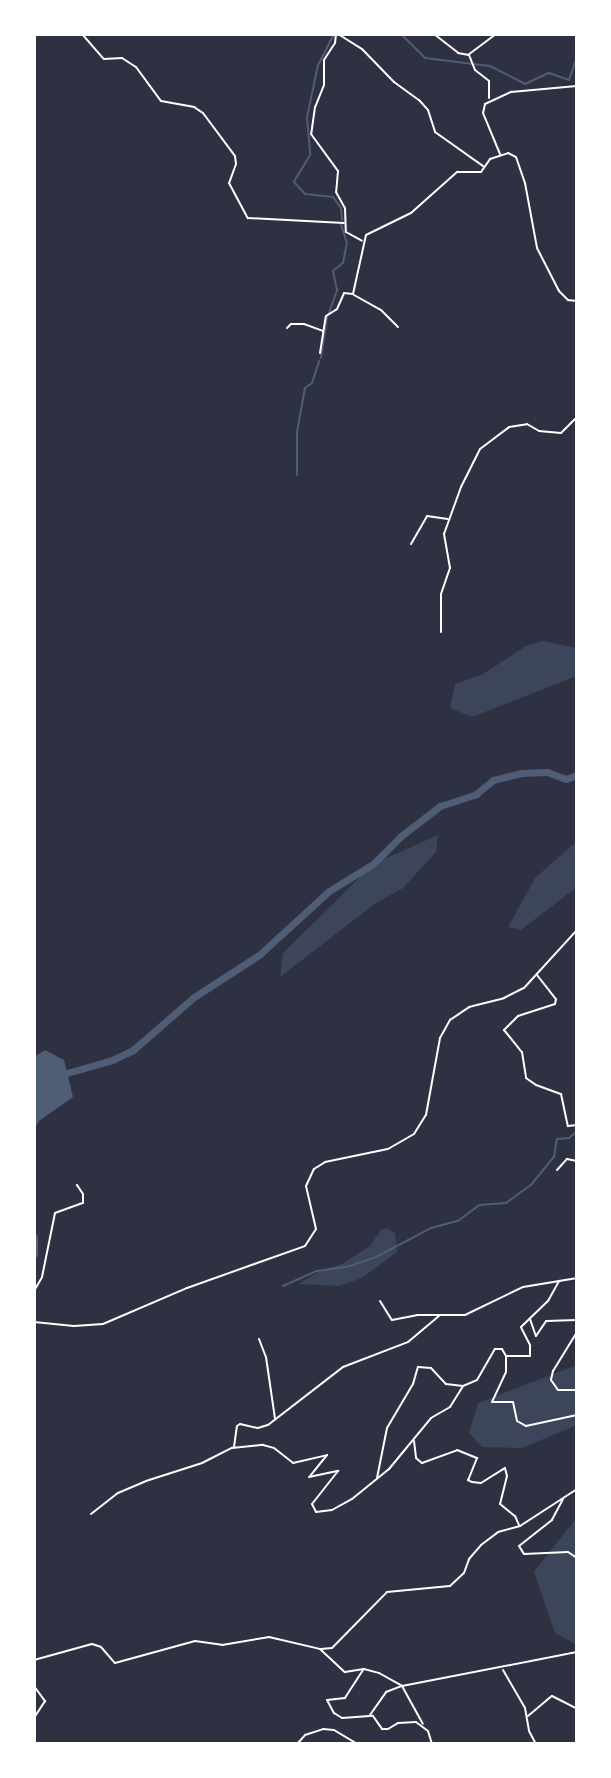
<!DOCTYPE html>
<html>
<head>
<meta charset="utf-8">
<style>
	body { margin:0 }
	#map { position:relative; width:611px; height:1778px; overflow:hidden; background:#2d3142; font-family:"Roboto Condensed",sans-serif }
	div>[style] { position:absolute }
	.green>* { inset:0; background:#3c4559 }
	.water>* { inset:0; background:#4f5d75 }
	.stream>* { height:2px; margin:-1px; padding:0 1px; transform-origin:1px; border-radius:1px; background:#4f5d75 }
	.river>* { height:7px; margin:-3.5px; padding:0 3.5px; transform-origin:3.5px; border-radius:3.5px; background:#4f5d75 }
	.minor>* { height:2px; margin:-1px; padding:0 1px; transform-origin:1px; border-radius:1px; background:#fff }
	.tertiary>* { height:2px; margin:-1px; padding:0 1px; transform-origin:1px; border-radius:1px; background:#fff }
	span { translate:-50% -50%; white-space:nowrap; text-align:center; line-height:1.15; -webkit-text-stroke:8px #fff; paint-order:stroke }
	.frame { position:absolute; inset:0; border:36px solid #fff; pointer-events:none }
</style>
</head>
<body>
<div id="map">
	<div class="green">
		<i style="clip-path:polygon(543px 641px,577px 648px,577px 676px,472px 717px,450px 708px,455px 684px,483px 674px,526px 646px)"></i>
		<i style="clip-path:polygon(438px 835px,436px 852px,403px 888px,376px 903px,280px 977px,283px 953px,373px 864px)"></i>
		<i style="clip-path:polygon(577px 841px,577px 887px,521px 930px,508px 927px,535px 878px)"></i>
		<i style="clip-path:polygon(387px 1228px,395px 1233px,397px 1252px,362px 1278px,339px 1286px,299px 1284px,320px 1271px,344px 1263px,370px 1246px,381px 1230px)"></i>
		<i style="clip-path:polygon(577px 1365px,577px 1425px,522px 1448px,482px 1447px,469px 1433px,478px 1403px)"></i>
		<i style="clip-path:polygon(577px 1517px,577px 1645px,555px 1633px,534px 1572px)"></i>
	</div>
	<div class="water">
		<i style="clip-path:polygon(45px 1050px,64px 1060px,73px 1097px,39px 1121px,34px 1130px,34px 1057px)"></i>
	</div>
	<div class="stream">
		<i style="left:334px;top:34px;width:35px;rotate:117deg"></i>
		<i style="left:318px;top:65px;width:53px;rotate:101.9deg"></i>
		<i style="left:307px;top:117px;width:38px;rotate:85deg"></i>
		<i style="left:310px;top:155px;width:31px;rotate:121deg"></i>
		<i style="left:294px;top:182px;width:16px;rotate:47deg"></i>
		<i style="left:305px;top:194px;width:28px;rotate:6deg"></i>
		<i style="left:333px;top:197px;width:14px;rotate:54deg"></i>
		<i style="left:341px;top:208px;width:12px;rotate:85deg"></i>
		<i style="left:401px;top:34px;width:34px;rotate:45deg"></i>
		<i style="left:425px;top:58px;width:65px;rotate:7deg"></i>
		<i style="left:490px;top:66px;width:39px;rotate:27deg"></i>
		<i style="left:525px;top:84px;width:26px;rotate:-25deg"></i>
		<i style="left:549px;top:73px;width:21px;rotate:19deg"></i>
		<i style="left:569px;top:80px;width:24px;rotate:-71deg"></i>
		<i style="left:321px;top:358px;width:40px;rotate:-81.5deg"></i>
		<i style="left:327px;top:318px;width:30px;rotate:-70deg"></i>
		<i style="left:337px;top:290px;width:19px;rotate:-102deg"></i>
		<i style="left:333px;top:271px;width:13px;rotate:-39deg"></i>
		<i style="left:343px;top:263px;width:20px;rotate:-79deg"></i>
		<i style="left:347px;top:243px;width:19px;rotate:-108deg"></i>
		<i style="left:297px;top:475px;width:43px;rotate:-90deg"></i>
		<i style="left:297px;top:432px;width:45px;rotate:-79.7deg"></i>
		<i style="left:305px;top:388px;width:9px;rotate:-36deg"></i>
		<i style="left:312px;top:383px;width:23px;rotate:-72deg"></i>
		<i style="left:283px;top:1286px;width:37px;rotate:-24deg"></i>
		<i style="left:317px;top:1271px;width:30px;rotate:-8deg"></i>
		<i style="left:347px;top:1267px;width:31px;rotate:-19deg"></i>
		<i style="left:376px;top:1257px;width:62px;rotate:-27.8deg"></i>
		<i style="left:431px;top:1228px;width:28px;rotate:-15deg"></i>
		<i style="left:458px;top:1221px;width:26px;rotate:-37deg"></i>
		<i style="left:479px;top:1205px;width:27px;rotate:-4deg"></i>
		<i style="left:506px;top:1203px;width:31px;rotate:-36deg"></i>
		<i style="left:531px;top:1185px;width:36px;rotate:-51deg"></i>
		<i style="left:554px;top:1157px;width:18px;rotate:-81deg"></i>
		<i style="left:557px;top:1139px;width:12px;rotate:-5deg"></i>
		<i style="left:569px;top:1138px;width:11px;rotate:-41deg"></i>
	</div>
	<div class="river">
		<i style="left:60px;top:1075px;width:54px;rotate:-16.1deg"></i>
		<i style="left:112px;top:1060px;width:23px;rotate:-25deg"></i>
		<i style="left:133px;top:1050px;width:81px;rotate:-41deg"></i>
		<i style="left:194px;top:997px;width:77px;rotate:-32.9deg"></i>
		<i style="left:259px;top:955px;width:95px;rotate:-42.4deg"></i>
		<i style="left:329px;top:891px;width:52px;rotate:-31.5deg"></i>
		<i style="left:373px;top:864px;width:40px;rotate:-45deg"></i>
		<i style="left:401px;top:836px;width:49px;rotate:-37.6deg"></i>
		<i style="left:440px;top:806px;width:38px;rotate:-18deg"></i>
		<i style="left:476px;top:794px;width:22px;rotate:-39deg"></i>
		<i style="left:493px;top:780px;width:29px;rotate:-14deg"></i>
		<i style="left:521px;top:773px;width:26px;rotate:-2deg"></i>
		<i style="left:547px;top:772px;width:20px;rotate:20deg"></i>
		<i style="left:566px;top:779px;width:12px;rotate:-20deg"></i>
		<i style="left:34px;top:1237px;width:17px;rotate:90deg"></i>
	</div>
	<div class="minor">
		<i style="left:82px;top:34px;width:33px;rotate:49deg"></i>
		<i style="left:104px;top:59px;width:18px;rotate:-3deg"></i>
		<i style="left:122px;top:58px;width:17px;rotate:33deg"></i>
		<i style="left:136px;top:67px;width:42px;rotate:53.7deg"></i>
		<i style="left:161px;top:101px;width:34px;rotate:10deg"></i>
		<i style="left:194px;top:107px;width:11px;rotate:34deg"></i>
		<i style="left:203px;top:113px;width:54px;rotate:53.3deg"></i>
		<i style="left:235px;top:156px;width:8px;rotate:83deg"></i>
		<i style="left:236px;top:164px;width:20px;rotate:110deg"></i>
		<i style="left:229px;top:183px;width:40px;rotate:62deg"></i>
		<i style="left:248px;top:218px;width:96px;rotate:3deg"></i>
		<i style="left:336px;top:34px;width:9px;rotate:96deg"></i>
		<i style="left:335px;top:43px;width:20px;rotate:123deg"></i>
		<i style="left:324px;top:60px;width:25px;rotate:90deg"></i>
		<i style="left:324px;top:85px;width:24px;rotate:112deg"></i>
		<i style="left:315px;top:107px;width:27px;rotate:98deg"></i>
		<i style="left:311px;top:134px;width:46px;rotate:53.9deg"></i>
		<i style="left:338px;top:171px;width:21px;rotate:95deg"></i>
		<i style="left:336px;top:192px;width:18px;rotate:61deg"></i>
		<i style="left:345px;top:208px;width:24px;rotate:88deg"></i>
		<i style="left:346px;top:232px;width:18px;rotate:29deg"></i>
		<i style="left:338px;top:34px;width:28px;rotate:32deg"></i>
		<i style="left:362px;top:49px;width:46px;rotate:45.9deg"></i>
		<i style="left:394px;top:82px;width:31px;rotate:36deg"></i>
		<i style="left:419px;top:100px;width:13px;rotate:48deg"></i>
		<i style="left:428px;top:110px;width:23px;rotate:72deg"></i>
		<i style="left:435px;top:132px;width:59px;rotate:35.3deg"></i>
		<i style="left:434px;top:34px;width:31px;rotate:38deg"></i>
		<i style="left:458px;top:53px;width:11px;rotate:10deg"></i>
		<i style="left:469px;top:55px;width:16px;rotate:68deg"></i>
		<i style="left:475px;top:70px;width:18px;rotate:38deg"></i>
		<i style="left:489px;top:81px;width:17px;rotate:90deg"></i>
		<i style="left:468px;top:55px;width:35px;rotate:-37deg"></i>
		<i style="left:500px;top:154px;width:44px;rotate:-112.5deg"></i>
		<i style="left:483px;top:113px;width:9px;rotate:-77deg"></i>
		<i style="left:485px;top:104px;width:29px;rotate:-25deg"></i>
		<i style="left:511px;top:92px;width:66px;rotate:-5.2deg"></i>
		<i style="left:354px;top:295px;width:31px;rotate:29deg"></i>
		<i style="left:381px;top:310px;width:24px;rotate:45deg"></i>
		<i style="left:287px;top:328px;width:6px;rotate:-45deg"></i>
		<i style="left:291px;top:324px;width:13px"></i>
		<i style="left:304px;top:324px;width:20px;rotate:20deg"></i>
		<i style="left:320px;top:353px;width:37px;rotate:-81deg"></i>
		<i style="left:326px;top:316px;width:13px;rotate:-32deg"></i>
		<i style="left:337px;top:309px;width:17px;rotate:-66deg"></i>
		<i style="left:344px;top:293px;width:9px;rotate:6deg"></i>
		<i style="left:353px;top:294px;width:60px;rotate:-77.6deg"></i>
		<i style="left:366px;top:235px;width:50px;rotate:-26.1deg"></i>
		<i style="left:411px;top:213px;width:62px;rotate:-41.7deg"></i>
		<i style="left:457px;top:172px;width:24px"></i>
		<i style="left:481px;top:172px;width:16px;rotate:-55deg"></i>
		<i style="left:490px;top:159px;width:19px;rotate:-18deg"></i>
		<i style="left:508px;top:153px;width:9px;rotate:27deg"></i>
		<i style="left:516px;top:157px;width:28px;rotate:71deg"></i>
		<i style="left:525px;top:183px;width:66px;rotate:79.5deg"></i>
		<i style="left:537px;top:248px;width:48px;rotate:62.9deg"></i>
		<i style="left:559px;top:291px;width:13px;rotate:45deg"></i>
		<i style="left:568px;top:300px;width:9px;rotate:6deg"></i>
		<i style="left:411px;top:544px;width:32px;rotate:-60deg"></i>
		<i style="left:427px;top:516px;width:21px;rotate:8deg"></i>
		<i style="left:441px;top:632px;width:38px;rotate:-90deg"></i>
		<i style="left:441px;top:594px;width:28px;rotate:-71deg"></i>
		<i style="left:450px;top:568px;width:35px;rotate:-100deg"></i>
		<i style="left:444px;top:534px;width:50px;rotate:-70.1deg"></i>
		<i style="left:461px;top:487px;width:42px;rotate:-63.4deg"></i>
		<i style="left:480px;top:449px;width:36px;rotate:-37deg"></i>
		<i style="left:509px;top:427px;width:18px;rotate:-9deg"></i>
		<i style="left:527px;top:424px;width:14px;rotate:30deg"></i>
		<i style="left:539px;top:431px;width:22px;rotate:5deg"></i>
		<i style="left:561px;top:433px;width:23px;rotate:-45deg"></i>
		<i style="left:537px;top:975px;width:31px;rotate:52deg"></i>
		<i style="left:556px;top:999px;width:5px;rotate:101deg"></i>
		<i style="left:555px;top:1004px;width:39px;rotate:162deg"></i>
		<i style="left:518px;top:1016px;width:20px;rotate:135deg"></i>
		<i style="left:504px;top:1030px;width:28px;rotate:51deg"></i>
		<i style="left:522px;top:1052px;width:26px;rotate:81deg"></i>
		<i style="left:526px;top:1078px;width:12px;rotate:35deg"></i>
		<i style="left:536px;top:1085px;width:27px;rotate:20deg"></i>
		<i style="left:561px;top:1094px;width:33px;rotate:78deg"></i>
		<i style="left:568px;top:1126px;width:9px;rotate:-6deg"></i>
		<i style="left:557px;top:1170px;width:15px;rotate:-48deg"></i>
		<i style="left:567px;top:1159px;width:10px;rotate:11deg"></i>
		<i style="left:34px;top:1291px;width:16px;rotate:-60deg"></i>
		<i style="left:42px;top:1277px;width:65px;rotate:-78.5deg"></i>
		<i style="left:55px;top:1213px;width:30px;rotate:-20deg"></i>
		<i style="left:83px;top:1203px;width:9px;rotate:-90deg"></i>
		<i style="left:83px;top:1194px;width:11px;rotate:-124deg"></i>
		<i style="left:380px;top:1301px;width:22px;rotate:58deg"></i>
		<i style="left:392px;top:1320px;width:25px;rotate:-11deg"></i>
		<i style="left:417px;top:1315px;width:48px"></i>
		<i style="left:465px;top:1315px;width:64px;rotate:-25.8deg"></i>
		<i style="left:523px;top:1287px;width:55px;rotate:-9.5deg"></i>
		<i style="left:530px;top:1319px;width:18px;rotate:71deg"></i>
		<i style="left:536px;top:1336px;width:18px;rotate:-56deg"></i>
		<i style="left:546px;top:1321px;width:31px;rotate:-2deg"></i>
		<i style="left:577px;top:1332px;width:46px;rotate:121.6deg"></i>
		<i style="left:553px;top:1371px;width:9px;rotate:103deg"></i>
		<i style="left:551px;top:1380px;width:12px;rotate:55deg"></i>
		<i style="left:558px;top:1390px;width:19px"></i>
		<i style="left:259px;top:1339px;width:19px;rotate:69deg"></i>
		<i style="left:266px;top:1357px;width:63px;rotate:81.7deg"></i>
		<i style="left:506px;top:1357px;width:15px;rotate:90deg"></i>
		<i style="left:506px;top:1372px;width:33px;rotate:115deg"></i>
		<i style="left:492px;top:1402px;width:21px"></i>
		<i style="left:513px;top:1402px;width:19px;rotate:78deg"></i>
		<i style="left:517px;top:1421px;width:10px;rotate:29deg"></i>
		<i style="left:526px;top:1426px;width:52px;rotate:-12.2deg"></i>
		<i style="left:414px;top:1441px;width:17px;rotate:83deg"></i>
		<i style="left:416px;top:1458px;width:8px;rotate:40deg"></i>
		<i style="left:422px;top:1463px;width:37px;rotate:-20deg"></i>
		<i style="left:457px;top:1450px;width:22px;rotate:22deg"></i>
		<i style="left:477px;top:1458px;width:24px;rotate:112deg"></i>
		<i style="left:468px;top:1480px;width:4px;rotate:27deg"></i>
		<i style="left:472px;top:1482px;width:9px;rotate:6deg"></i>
		<i style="left:481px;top:1483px;width:28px;rotate:-32deg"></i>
		<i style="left:505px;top:1468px;width:8px;rotate:76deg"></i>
		<i style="left:507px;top:1476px;width:29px;rotate:104deg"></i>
		<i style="left:500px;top:1504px;width:19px;rotate:39deg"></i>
		<i style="left:515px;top:1516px;width:10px;rotate:66deg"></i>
		<i style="left:234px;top:1447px;width:21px;rotate:-82deg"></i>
		<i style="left:237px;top:1426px;width:4px;rotate:-34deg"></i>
		<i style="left:240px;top:1424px;width:18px;rotate:13deg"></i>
		<i style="left:258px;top:1428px;width:10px;rotate:-17deg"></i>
		<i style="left:268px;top:1425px;width:95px;rotate:-37.7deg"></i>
		<i style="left:343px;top:1367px;width:70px;rotate:-21deg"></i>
		<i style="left:408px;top:1342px;width:42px;rotate:-40.2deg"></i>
		<i style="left:377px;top:1478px;width:51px;rotate:-78.7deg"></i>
		<i style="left:387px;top:1428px;width:51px;rotate:-59.4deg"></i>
		<i style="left:413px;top:1384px;width:18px;rotate:-74deg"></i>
		<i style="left:418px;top:1367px;width:13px;rotate:4deg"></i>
		<i style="left:431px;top:1368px;width:22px;rotate:47deg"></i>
		<i style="left:446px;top:1384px;width:17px;rotate:7deg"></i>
		<i style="left:463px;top:1386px;width:15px;rotate:-23deg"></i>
		<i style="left:477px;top:1380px;width:36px;rotate:-60deg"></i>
		<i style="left:495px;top:1349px;width:7px"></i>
		<i style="left:502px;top:1349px;width:8px;rotate:60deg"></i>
		<i style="left:506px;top:1356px;width:24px"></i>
		<i style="left:530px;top:1356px;width:11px;rotate:-90deg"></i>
		<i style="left:530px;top:1345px;width:20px;rotate:-117deg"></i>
		<i style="left:521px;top:1327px;width:37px;rotate:-44deg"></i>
		<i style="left:548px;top:1301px;width:23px;rotate:-61deg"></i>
		<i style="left:563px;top:1499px;width:24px;rotate:118deg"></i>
		<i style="left:552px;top:1520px;width:42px;rotate:141.8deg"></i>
		<i style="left:519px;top:1546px;width:9px;rotate:58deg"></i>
		<i style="left:524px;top:1554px;width:44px;rotate:-2.6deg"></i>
		<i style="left:568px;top:1552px;width:11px;rotate:34deg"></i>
		<i style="left:91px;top:1514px;width:34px;rotate:-38deg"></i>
		<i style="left:118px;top:1493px;width:30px;rotate:-23deg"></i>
		<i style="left:146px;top:1481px;width:59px;rotate:-17.8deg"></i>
		<i style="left:202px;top:1463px;width:34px;rotate:-27deg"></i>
		<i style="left:232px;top:1448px;width:31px;rotate:-6deg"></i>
		<i style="left:263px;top:1445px;width:11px;rotate:15deg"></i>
		<i style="left:274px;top:1448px;width:24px;rotate:38deg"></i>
		<i style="left:293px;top:1463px;width:35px;rotate:-13deg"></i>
		<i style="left:327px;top:1455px;width:28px;rotate:129deg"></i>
		<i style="left:309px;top:1477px;width:30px;rotate:-12deg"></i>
		<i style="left:338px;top:1471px;width:42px;rotate:128.2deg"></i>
		<i style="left:312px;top:1504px;width:9px;rotate:63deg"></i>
		<i style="left:316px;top:1512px;width:16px;rotate:-7deg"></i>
		<i style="left:332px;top:1510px;width:23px;rotate:-29deg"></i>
		<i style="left:352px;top:1499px;width:48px;rotate:-39deg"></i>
		<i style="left:389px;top:1469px;width:66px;rotate:-50.5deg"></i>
		<i style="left:431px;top:1418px;width:22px;rotate:-30deg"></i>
		<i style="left:450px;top:1407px;width:25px;rotate:-58deg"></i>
		<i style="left:321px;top:1649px;width:11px;rotate:-5deg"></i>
		<i style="left:332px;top:1648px;width:78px;rotate:-45.5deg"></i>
		<i style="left:387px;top:1592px;width:63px;rotate:-5.4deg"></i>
		<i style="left:450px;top:1586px;width:19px;rotate:-43deg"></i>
		<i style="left:464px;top:1573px;width:15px;rotate:-70deg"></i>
		<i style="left:469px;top:1559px;width:18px;rotate:-49deg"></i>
		<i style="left:481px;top:1545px;width:21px;rotate:-37deg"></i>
		<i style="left:498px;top:1532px;width:23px;rotate:-15deg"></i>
		<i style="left:520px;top:1526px;width:68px;rotate:-33deg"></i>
		<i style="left:34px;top:1660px;width:60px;rotate:-15.4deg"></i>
		<i style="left:92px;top:1644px;width:9px;rotate:18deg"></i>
		<i style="left:101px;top:1647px;width:21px;rotate:49deg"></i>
		<i style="left:115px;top:1663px;width:83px;rotate:-15.4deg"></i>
		<i style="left:195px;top:1641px;width:27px;rotate:8deg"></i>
		<i style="left:222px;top:1645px;width:48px;rotate:-9.7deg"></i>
		<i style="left:269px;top:1637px;width:52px;rotate:13.2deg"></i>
		<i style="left:320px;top:1649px;width:34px;rotate:43deg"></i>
		<i style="left:345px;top:1672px;width:19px;rotate:-9deg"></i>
		<i style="left:364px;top:1669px;width:16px;rotate:15deg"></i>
		<i style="left:379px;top:1673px;width:26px;rotate:29deg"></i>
		<i style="left:402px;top:1686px;width:178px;rotate:-11deg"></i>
		<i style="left:363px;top:1670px;width:33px;rotate:123deg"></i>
		<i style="left:345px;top:1698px;width:18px;rotate:174deg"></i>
		<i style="left:327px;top:1700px;width:15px;rotate:62deg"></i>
		<i style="left:334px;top:1713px;width:9px;rotate:32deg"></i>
		<i style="left:342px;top:1718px;width:31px;rotate:-4deg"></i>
		<i style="left:373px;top:1716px;width:16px;rotate:55deg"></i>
		<i style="left:382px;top:1729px;width:6px"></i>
		<i style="left:388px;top:1729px;width:12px;rotate:-31deg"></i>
		<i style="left:398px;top:1723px;width:18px;rotate:-3deg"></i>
		<i style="left:416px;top:1722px;width:15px;rotate:37deg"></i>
		<i style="left:428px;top:1731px;width:14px;rotate:73deg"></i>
		<i style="left:503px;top:1670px;width:44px;rotate:59.9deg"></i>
		<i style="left:525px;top:1708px;width:23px;rotate:80deg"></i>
		<i style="left:529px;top:1731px;width:15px;rotate:62deg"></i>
		<i style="left:34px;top:1686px;width:19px;rotate:54deg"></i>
		<i style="left:45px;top:1701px;width:20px;rotate:123deg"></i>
		<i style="left:370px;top:1715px;width:28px;rotate:-55deg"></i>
		<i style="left:386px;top:1692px;width:17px;rotate:-21deg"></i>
		<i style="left:402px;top:1686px;width:43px;rotate:61.1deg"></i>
		<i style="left:528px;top:1716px;width:31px;rotate:-40deg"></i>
		<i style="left:552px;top:1696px;width:28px;rotate:27deg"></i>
		<i style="left:297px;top:1744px;width:12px;rotate:-48deg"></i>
		<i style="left:305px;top:1735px;width:19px;rotate:-18deg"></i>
		<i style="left:323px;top:1729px;width:11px;rotate:5deg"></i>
		<i style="left:334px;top:1730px;width:27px;rotate:31deg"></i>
	</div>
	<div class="tertiary">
		<i style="left:34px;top:1322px;width:40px;rotate:5.7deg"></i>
		<i style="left:74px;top:1326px;width:29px;rotate:-4deg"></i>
		<i style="left:103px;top:1324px;width:91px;rotate:-23.2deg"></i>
		<i style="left:187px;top:1288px;width:125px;rotate:-19.6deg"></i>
		<i style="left:305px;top:1246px;width:20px;rotate:-57deg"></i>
		<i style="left:316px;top:1229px;width:44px;rotate:-103.1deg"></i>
		<i style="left:306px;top:1186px;width:19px;rotate:-65deg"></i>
		<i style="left:314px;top:1169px;width:13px;rotate:-32deg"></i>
		<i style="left:325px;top:1162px;width:64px;rotate:-11.7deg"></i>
		<i style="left:388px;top:1149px;width:30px;rotate:-30deg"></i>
		<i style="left:414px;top:1134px;width:22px;rotate:-58deg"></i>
		<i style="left:426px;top:1115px;width:78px;rotate:-79.7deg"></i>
		<i style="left:440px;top:1038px;width:21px;rotate:-61deg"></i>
		<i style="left:450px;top:1020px;width:23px;rotate:-34deg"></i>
		<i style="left:469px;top:1007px;width:36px;rotate:-14deg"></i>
		<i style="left:504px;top:998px;width:22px;rotate:-27deg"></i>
		<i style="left:524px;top:988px;width:79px;rotate:-47.6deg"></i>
	</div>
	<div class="frame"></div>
</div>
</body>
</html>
